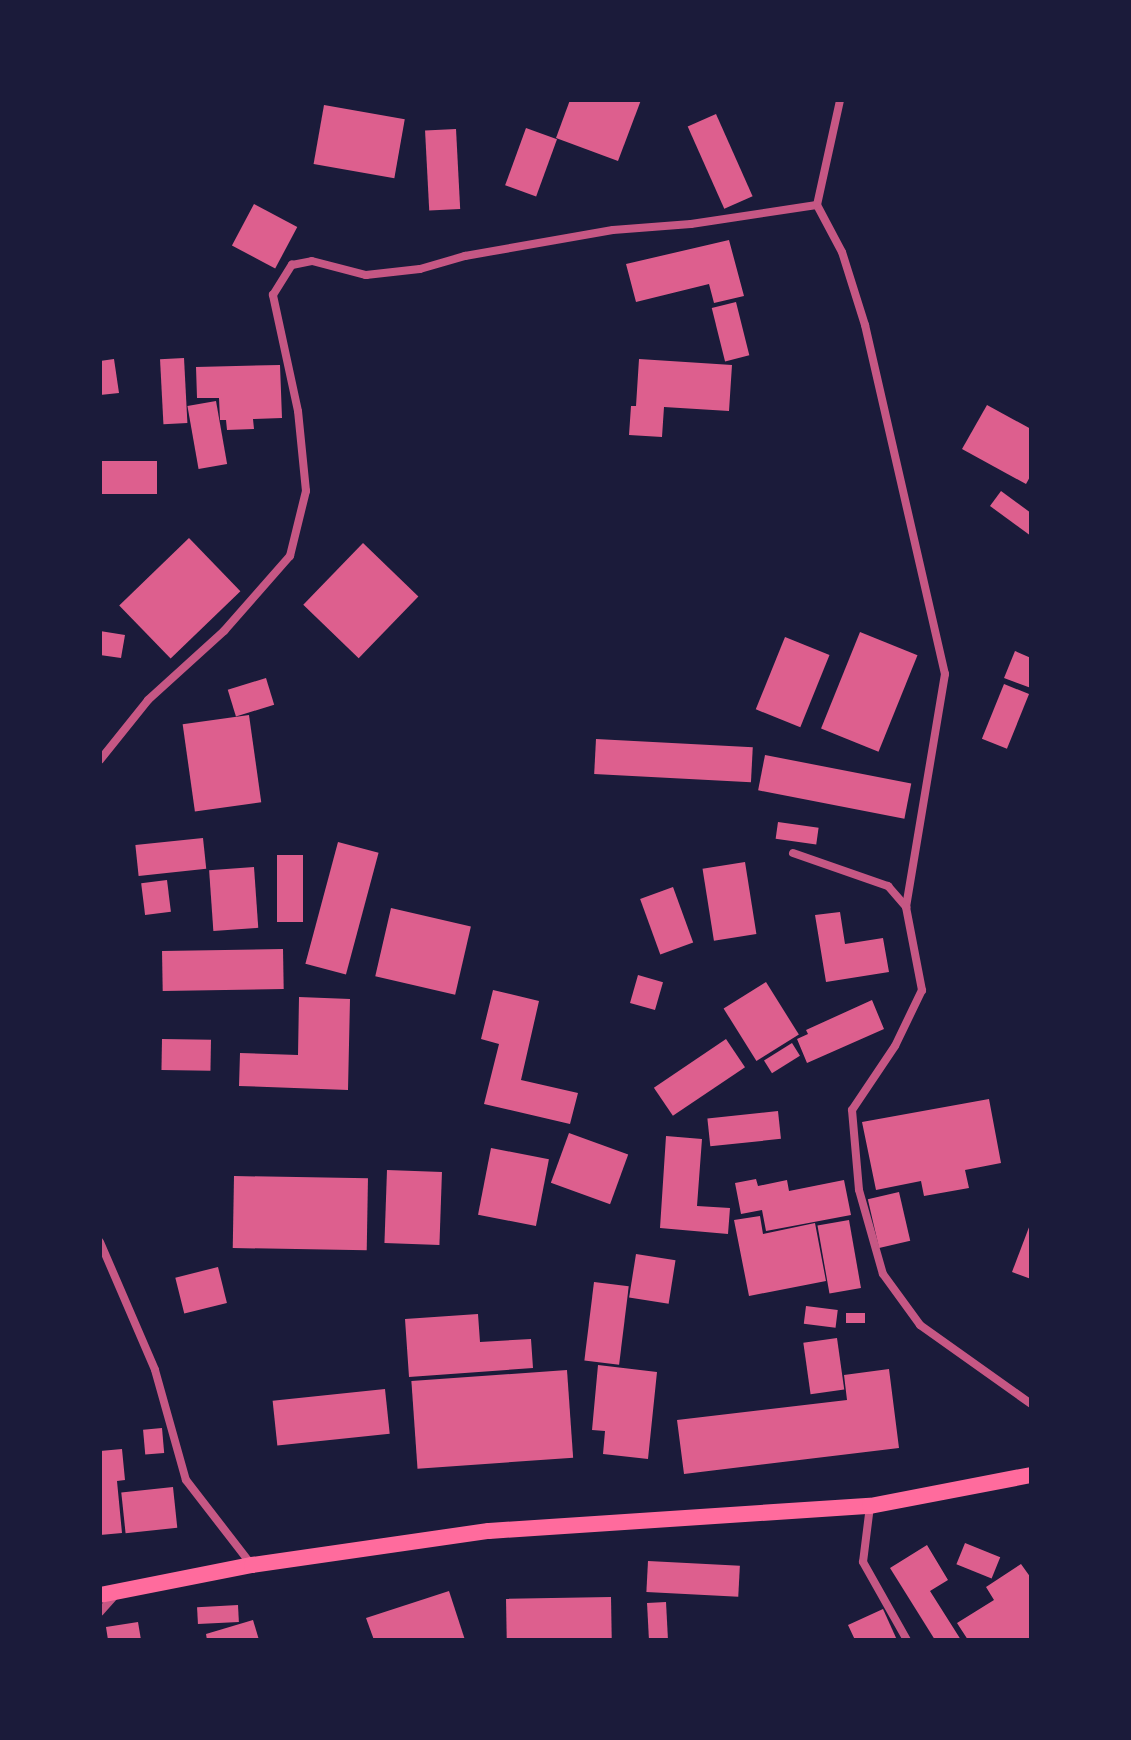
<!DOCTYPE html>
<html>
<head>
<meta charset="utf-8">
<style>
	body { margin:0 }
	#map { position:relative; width:1131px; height:1740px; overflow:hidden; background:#1b1b3a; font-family:"Space Grotesk",sans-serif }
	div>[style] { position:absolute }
	.building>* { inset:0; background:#dd5f8e; transform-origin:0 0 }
	.minor>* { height:8px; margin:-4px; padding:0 4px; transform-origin:4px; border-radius:4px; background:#c65784 }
	.secondary>* { height:16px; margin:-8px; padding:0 8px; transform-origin:8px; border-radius:8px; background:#ff6b9d }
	span { translate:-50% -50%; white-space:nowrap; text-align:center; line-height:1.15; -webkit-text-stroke:6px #1b1b3a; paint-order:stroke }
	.frame { position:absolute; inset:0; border:102px solid #1b1b3a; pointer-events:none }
</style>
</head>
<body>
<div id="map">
	<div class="building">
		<i style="clip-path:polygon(570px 100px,641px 100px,618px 161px,556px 138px)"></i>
		<i style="left:324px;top:105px;width:82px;height:60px;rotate:10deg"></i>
		<i style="left:716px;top:114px;width:90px;height:31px;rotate:66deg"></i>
		<i style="left:526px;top:128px;width:33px;height:61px;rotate:20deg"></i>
		<i style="left:456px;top:129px;width:80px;height:31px;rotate:87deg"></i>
		<i style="left:254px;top:204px;width:49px;height:47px;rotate:28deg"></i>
		<i style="clip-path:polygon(729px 240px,744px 296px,714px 303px,709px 284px,636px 302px,626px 264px)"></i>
		<i style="left:736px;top:302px;width:55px;height:25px;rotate:76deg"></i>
		<i style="left:184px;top:358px;width:65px;height:24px;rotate:87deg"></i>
		<i style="clip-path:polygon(114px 359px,119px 393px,100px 395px,100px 361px)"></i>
		<i style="clip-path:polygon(639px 359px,732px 365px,729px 411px,664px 407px,662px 437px,629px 435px,631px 406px,636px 406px)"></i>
		<i style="clip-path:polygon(280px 365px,282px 418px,253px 419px,254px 429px,227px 430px,226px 420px,220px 420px,219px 398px,197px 398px,196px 367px)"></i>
		<i style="left:216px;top:401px;width:64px;height:29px;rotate:80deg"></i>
		<i style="clip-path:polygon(987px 405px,1031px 429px,1031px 475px,1026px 484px,962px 449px)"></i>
		<i style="left:100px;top:461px;width:57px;height:33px"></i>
		<i style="clip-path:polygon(1001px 491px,1031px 513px,1031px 536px,990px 506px)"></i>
		<i style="left:189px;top:538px;width:74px;height:97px;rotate:46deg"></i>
		<i style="left:363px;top:543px;width:77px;height:86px;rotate:44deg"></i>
		<i style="clip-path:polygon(100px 631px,125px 635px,121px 658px,100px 655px)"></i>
		<i style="left:860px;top:632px;width:62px;height:104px;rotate:22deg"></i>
		<i style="left:785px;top:637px;width:48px;height:78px;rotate:22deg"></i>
		<i style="clip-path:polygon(1015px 651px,1031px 658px,1031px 688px,1004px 678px)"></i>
		<i style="left:266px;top:678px;width:28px;height:40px;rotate:73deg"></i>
		<i style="left:1004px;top:684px;width:27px;height:59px;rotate:22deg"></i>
		<i style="left:249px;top:715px;width:88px;height:67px;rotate:82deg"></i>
		<i style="left:596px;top:739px;width:157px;height:35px;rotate:3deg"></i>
		<i style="left:765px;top:755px;width:149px;height:36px;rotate:11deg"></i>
		<i style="left:778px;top:822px;width:41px;height:17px;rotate:8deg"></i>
		<i style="left:203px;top:838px;width:31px;height:68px;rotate:84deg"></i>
		<i style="left:338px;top:842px;width:42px;height:126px;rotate:15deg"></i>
		<i style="left:277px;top:855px;width:26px;height:67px"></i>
		<i style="left:745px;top:862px;width:73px;height:43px;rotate:81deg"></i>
		<i style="left:254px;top:867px;width:61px;height:45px;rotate:86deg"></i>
		<i style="left:167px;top:880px;width:32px;height:26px;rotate:83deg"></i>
		<i style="left:673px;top:887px;width:59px;height:35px;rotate:70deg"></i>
		<i style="left:391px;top:908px;width:82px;height:70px;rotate:13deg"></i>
		<i style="clip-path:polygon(840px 912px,845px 944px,883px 938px,889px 972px,826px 982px,815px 915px)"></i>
		<i style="left:283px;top:949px;width:40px;height:121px;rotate:89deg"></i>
		<i style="left:638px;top:975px;width:26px;height:29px;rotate:16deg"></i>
		<i style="left:766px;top:982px;width:62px;height:50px;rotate:58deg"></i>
		<i style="clip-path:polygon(493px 990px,539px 1001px,521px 1080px,578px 1093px,570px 1124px,484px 1104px,499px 1044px,481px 1039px)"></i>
		<i style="clip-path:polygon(299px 997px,350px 999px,348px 1090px,239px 1086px,240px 1053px,298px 1055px)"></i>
		<i style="clip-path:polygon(872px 1000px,884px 1029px,807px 1063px,797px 1039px,808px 1034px,806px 1030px)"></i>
		<i style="left:162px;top:1039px;width:49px;height:31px;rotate:1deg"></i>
		<i style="left:726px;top:1039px;width:34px;height:87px;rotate:56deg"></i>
		<i style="left:792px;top:1043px;width:15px;height:33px;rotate:58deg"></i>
		<i style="clip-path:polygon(989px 1099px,1001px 1163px,965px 1170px,969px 1188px,924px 1196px,921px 1181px,876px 1190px,862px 1122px)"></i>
		<i style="left:778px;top:1111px;width:28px;height:71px;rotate:84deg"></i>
		<i style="left:569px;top:1133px;width:63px;height:53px;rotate:20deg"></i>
		<i style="clip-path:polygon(666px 1136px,702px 1139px,697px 1206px,730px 1208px,728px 1234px,660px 1228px)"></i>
		<i style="left:491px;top:1148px;width:59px;height:68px;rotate:11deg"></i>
		<i style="left:387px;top:1170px;width:55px;height:73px;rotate:2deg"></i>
		<i style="left:234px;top:1176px;width:134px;height:72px;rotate:1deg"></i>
		<i style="clip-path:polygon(756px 1179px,758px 1186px,787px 1180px,789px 1191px,844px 1180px,851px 1215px,766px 1231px,762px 1210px,741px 1214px,735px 1183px)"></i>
		<i style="left:899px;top:1192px;width:50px;height:32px;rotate:77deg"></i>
		<i style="clip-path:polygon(760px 1216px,763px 1234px,815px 1223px,826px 1281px,749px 1296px,734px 1220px)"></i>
		<i style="left:849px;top:1220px;width:69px;height:32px;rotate:80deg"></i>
		<i style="clip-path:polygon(1031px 1222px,1031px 1279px,1012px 1272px)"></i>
		<i style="left:636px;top:1254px;width:40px;height:44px;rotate:9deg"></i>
		<i style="left:218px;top:1267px;width:37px;height:44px;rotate:76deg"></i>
		<i style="left:594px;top:1282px;width:35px;height:79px;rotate:7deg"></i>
		<i style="left:806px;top:1306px;width:32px;height:18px;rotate:7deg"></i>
		<i style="left:865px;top:1313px;width:10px;height:19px;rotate:90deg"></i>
		<i style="clip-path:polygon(478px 1314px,480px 1342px,531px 1339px,533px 1368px,409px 1377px,405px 1319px)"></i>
		<i style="left:837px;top:1338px;width:52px;height:34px;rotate:82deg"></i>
		<i style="clip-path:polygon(598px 1365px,657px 1372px,648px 1459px,603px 1454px,605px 1431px,592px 1430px)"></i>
		<i style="clip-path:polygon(889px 1369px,899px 1448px,684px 1474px,677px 1420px,847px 1400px,844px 1375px)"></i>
		<i style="left:567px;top:1370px;width:88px;height:156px;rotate:86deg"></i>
		<i style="left:385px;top:1389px;width:45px;height:113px;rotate:84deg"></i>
		<i style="left:162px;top:1428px;width:25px;height:19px;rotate:85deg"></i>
		<i style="clip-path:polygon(122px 1449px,125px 1480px,117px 1481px,122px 1533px,100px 1535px,100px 1451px)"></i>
		<i style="left:173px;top:1487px;width:41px;height:52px;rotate:84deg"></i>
		<i style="left:965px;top:1543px;width:38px;height:23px;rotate:22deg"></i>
		<i style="clip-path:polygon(927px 1545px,948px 1580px,930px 1591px,961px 1640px,935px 1640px,890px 1568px)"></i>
		<i style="left:648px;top:1561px;width:92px;height:31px;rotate:3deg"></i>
		<i style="clip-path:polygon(1021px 1564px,1031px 1578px,1031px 1640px,968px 1640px,957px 1623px,994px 1600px,986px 1587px)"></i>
		<i style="clip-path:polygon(449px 1591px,465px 1640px,374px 1640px,366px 1618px)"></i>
		<i style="left:611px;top:1597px;width:43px;height:105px;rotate:89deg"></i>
		<i style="left:666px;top:1602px;width:38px;height:19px;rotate:87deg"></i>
		<i style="left:238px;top:1605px;width:17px;height:41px;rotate:87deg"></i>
		<i style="clip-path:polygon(883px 1609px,897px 1640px,855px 1640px,848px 1625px)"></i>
		<i style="clip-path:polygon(253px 1620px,259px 1640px,207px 1640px,206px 1634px)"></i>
		<i style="clip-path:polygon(138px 1622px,141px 1640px,108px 1640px,106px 1627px)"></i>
	</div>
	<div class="minor">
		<i style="left:817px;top:205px;width:53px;rotate:62deg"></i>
		<i style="left:842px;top:252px;width:77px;rotate:72.5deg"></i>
		<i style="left:865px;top:325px;width:358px;rotate:77.1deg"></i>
		<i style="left:945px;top:674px;width:236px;rotate:99.5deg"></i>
		<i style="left:100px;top:760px;width:77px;rotate:-51.3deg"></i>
		<i style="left:148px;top:700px;width:103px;rotate:-42.2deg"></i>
		<i style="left:224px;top:631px;width:100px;rotate:-48.7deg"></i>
		<i style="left:290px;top:556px;width:67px;rotate:-76.2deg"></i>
		<i style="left:306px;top:491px;width:80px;rotate:-95.7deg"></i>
		<i style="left:298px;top:411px;width:119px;rotate:-102.2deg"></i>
		<i style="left:273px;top:295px;width:36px;rotate:-58deg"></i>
		<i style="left:292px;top:265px;width:20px;rotate:-11deg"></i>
		<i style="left:312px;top:261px;width:56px;rotate:14.5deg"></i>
		<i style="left:366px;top:275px;width:54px;rotate:-6.3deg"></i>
		<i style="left:420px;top:269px;width:47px;rotate:-16.1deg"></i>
		<i style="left:465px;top:256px;width:150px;rotate:-10deg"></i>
		<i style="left:613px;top:230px;width:78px;rotate:-4.4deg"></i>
		<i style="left:691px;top:224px;width:127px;rotate:-8.6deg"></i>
		<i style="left:817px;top:205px;width:107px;rotate:-77.6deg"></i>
		<i style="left:793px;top:853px;width:101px;rotate:19.2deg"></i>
		<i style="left:888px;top:886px;width:28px;rotate:49deg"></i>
		<i style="left:906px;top:907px;width:85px;rotate:79.1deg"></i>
		<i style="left:922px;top:990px;width:62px;rotate:115.7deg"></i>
		<i style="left:895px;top:1046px;width:77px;rotate:123.9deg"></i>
		<i style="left:852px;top:1110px;width:80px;rotate:85deg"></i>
		<i style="left:859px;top:1190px;width:87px;rotate:74.1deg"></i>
		<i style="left:883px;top:1274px;width:63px;rotate:54deg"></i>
		<i style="left:920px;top:1325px;width:136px;rotate:35.4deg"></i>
		<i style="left:100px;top:1242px;width:139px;rotate:66.7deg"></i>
		<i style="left:155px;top:1370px;width:114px;rotate:74.3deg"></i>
		<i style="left:186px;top:1480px;width:106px;rotate:52.3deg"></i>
		<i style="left:870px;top:1506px;width:56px;rotate:97.1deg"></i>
		<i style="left:863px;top:1562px;width:90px;rotate:60.6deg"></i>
		<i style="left:100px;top:1612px;width:25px;rotate:-48deg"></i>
	</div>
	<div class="secondary">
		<i style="left:100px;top:1595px;width:155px;rotate:-11.2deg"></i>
		<i style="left:252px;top:1565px;width:239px;rotate:-8.2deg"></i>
		<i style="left:489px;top:1531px;width:382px;rotate:-3.8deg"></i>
		<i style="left:870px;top:1506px;width:164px;rotate:-10.9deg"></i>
	</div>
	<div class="frame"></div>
</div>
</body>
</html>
